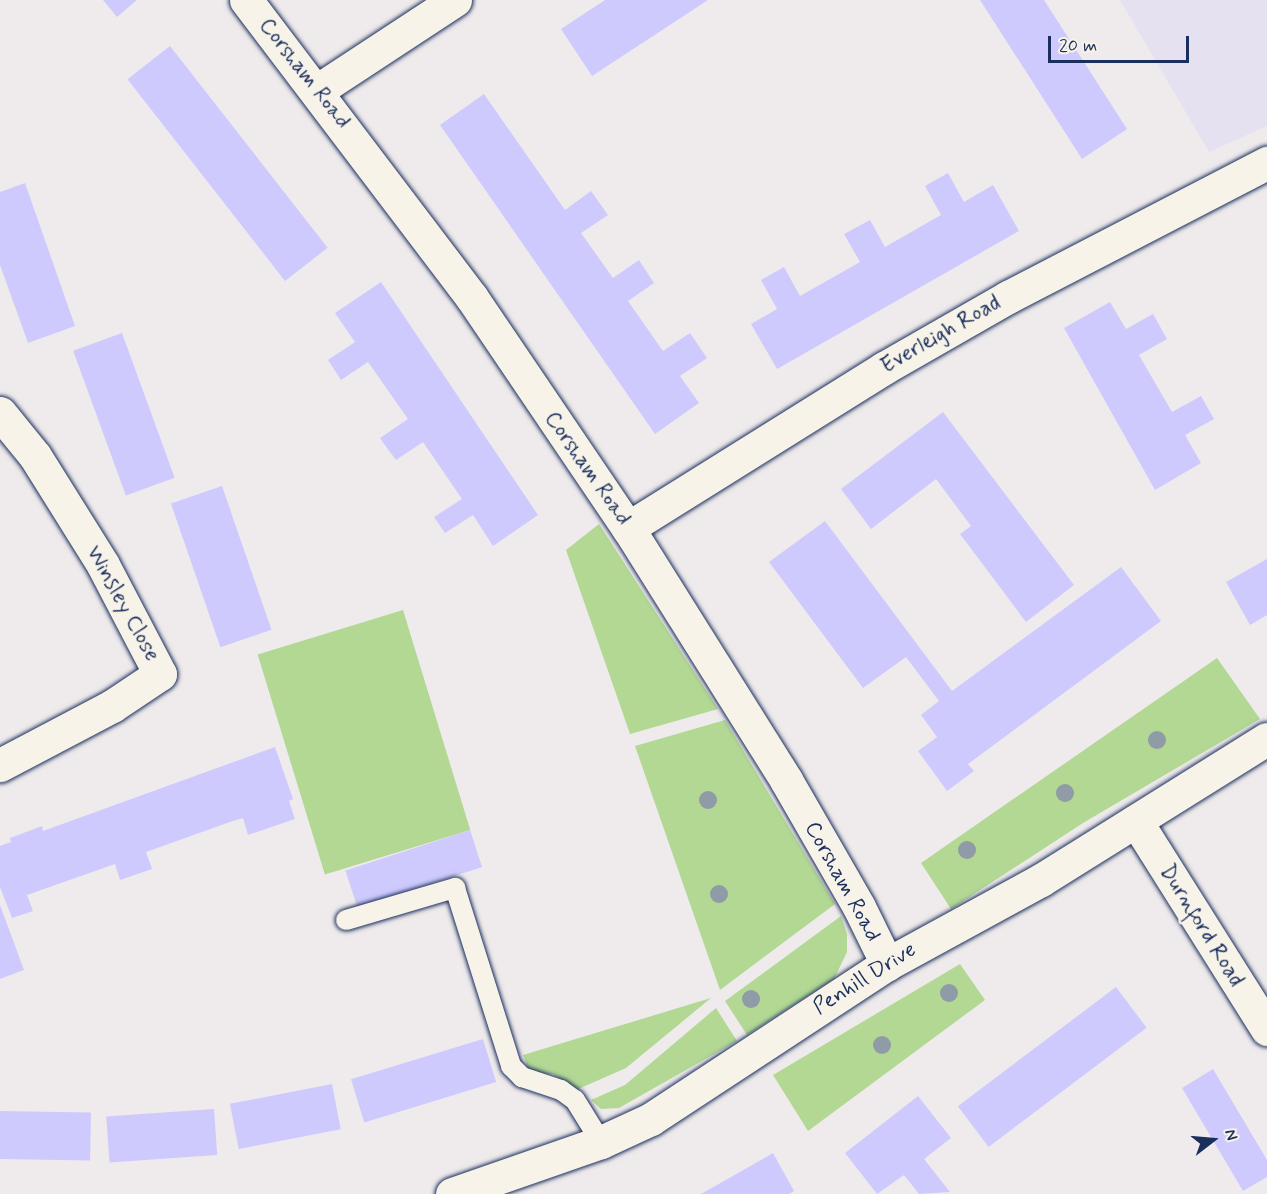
<!DOCTYPE html>
<html>
<head>
<meta charset="utf-8">
<style>
	body { margin:0 }
	#map { position:relative; width:1267px; height:1194px; overflow:hidden; background:#efebec; font-family:Mynerve,sans-serif }
	div>[style] { position:absolute }
	.built>* { inset:0; background:#e5e1f1 }
	.green>* { inset:0; background:#b2d894; transform-origin:0 0 }
	.building>* { inset:0; background:#cecafd; transform-origin:0 0 }
	.roads { filter:drop-shadow(0 0 2px #1b2f5e) drop-shadow(0 0 2px #1b2f5e) }
	.service>* { height:20px; margin:-10px; padding:0 10px; transform-origin:10px; border-radius:10px; background:#f7f3e8 }
	.minor>* { height:33px; margin:-16.5px; padding:0 16.5px; transform-origin:16.5px; border-radius:16.5px; background:#f7f3e8 }
	.trees>* { width:18px; height:18px; margin:-9px; border-radius:50%; background:#8f9ba6 }
	span { translate:-50% -50%; white-space:nowrap; text-align:center; line-height:1.15; -webkit-text-stroke:5px #f7f3e8; paint-order:stroke }
	.street-label { font-size:22px; color:#1b2f5e }
	.north { position:absolute; left:1183px; top:1110px; width:60px; height:60px; -webkit-text-stroke:4px #f7f3e8; paint-order:stroke; rotate:74deg; font-size:16px; font-weight:700; line-height:24px; text-align:center; color:#1b2f5e }
	.north::after { content:''; display:block; margin:auto; width:21px; height:27px; background:#1b2f5e; clip-path:polygon(50% 0,100% 100%,50% 72%,0 100%) }
	.scale { position:absolute; left:1048px; top:36px; width:141px; height:27px; box-sizing:border-box; border:3px solid #1b2f5e; border-top:0; padding-left:8px; font-size:18px; line-height:21px; white-space:nowrap; color:#1b2f5e; -webkit-text-stroke:4px #f7f3e8; paint-order:stroke }
</style>
</head>
<body>
<div id="map">
	<div class="built">
		<i style="clip-path:polygon(1120px 0,1267px 0,1267px 126px,1209px 152px)"></i>
	</div>
	<div class="green">
		<i style="clip-path:polygon(599px 524px,718px 709px,630px 734px,566px 550px)"></i>
		<i style="left:403px;top:610px;width:230px;height:152px;rotate:73deg"></i>
		<i style="clip-path:polygon(1217px 658px,1260px 719px,1083px 823px,951px 909px,921px 863px)"></i>
		<i style="clip-path:polygon(725px 720px,835px 904px,720px 990px,635px 746px)"></i>
		<i style="clip-path:polygon(841px 916px,847px 934px,847px 952px,834px 979px,747px 1035px,725px 1001px)"></i>
		<i style="clip-path:polygon(960px 964px,985px 1000px,808px 1131px,773px 1075px)"></i>
		<i style="clip-path:polygon(711px 998px,626px 1068px,576px 1090px,553px 1074px,530px 1073px,523px 1055px)"></i>
		<i style="clip-path:polygon(716px 1008px,737px 1041px,619px 1108px,601px 1109px,591px 1100px,625px 1085px)"></i>
	</div>
	<div class="building">
		<i style="clip-path:polygon(103px 0,137px 0,117px 17px)"></i>
		<i style="clip-path:polygon(605px 0,708px 0,592px 76px,561px 29px)"></i>
		<i style="clip-path:polygon(980px 0,1044px 0,1127px 129px,1082px 159px)"></i>
		<i style="left:170px;top:46px;width:256px;height:54px;rotate:52deg"></i>
		<i style="clip-path:polygon(484px 94px,565px 210px,591px 191px,608px 215px,581px 233px,613px 278px,639px 260px,654px 283px,628px 301px,663px 351px,690px 333px,707px 358px,680px 376px,699px 403px,655px 434px,440px 125px)"></i>
		<i style="clip-path:polygon(948px 173px,964px 202px,993px 185px,1019px 231px,777px 369px,751px 324px,777px 309px,761px 280px,784px 267px,800px 296px,860px 262px,844px 234px,870px 220px,885px 247px,941px 215px,925px 186px)"></i>
		<i style="clip-path:polygon(25px 183px,75px 326px,28px 343px,0 265px,0 192px)"></i>
		<i style="clip-path:polygon(381px 282px,538px 515px,493px 546px,473px 515px,445px 533px,434px 517px,462px 499px,423px 442px,396px 460px,387px 448px,380px 438px,408px 419px,368px 362px,341px 380px,328px 360px,355px 342px,335px 313px)"></i>
		<i style="clip-path:polygon(1110px 302px,1126px 329px,1153px 314px,1167px 339px,1139px 355px,1172px 412px,1201px 396px,1214px 419px,1185px 435px,1201px 463px,1155px 490px,1064px 328px)"></i>
		<i style="left:122px;top:333px;width:154px;height:52px;rotate:70deg"></i>
		<i style="clip-path:polygon(943px 412px,1074px 585px,1026px 622px,960px 534px,971px 526px,936px 479px,871px 529px,841px 489px)"></i>
		<i style="left:222px;top:486px;width:152px;height:54px;rotate:71deg"></i>
		<i style="clip-path:polygon(825px 521px,952px 691px,1121px 567px,1161px 621px,968px 764px,974px 771px,947px 791px,918px 751px,937px 737px,921px 715px,939px 701px,906px 657px,863px 688px,769px 562px)"></i>
		<i style="clip-path:polygon(1267px 559px,1267px 615px,1250px 625px,1226px 582px)"></i>
		<i style="clip-path:polygon(275px 747px,293px 799px,289px 801px,295px 819px,248px 835px,243px 818px,230px 822px,146px 852px,152px 869px,120px 880px,115px 864px,27px 895px,33px 911px,12px 918px,0 887px,0 846px,11px 842px,10px 838px,42px 826px,43px 831px)"></i>
		<i style="left:470px;top:830px;width:39px;height:131px;rotate:72deg"></i>
		<i style="clip-path:polygon(0 905px,24px 970px,0 979px)"></i>
		<i style="left:1116px;top:987px;width:51px;height:198px;rotate:53deg"></i>
		<i style="left:483px;top:1039px;width:45px;height:138px;rotate:73deg"></i>
		<i style="clip-path:polygon(1213px 1069px,1267px 1160px,1267px 1177px,1243px 1191px,1182px 1088px)"></i>
		<i style="left:332px;top:1084px;width:46px;height:104px;rotate:79deg"></i>
		<i style="clip-path:polygon(918px 1096px,951px 1138px,924px 1159px,950px 1192px,919px 1194px,904px 1175px,877px 1194px,845px 1153px)"></i>
		<i style="left:214px;top:1109px;width:46px;height:108px;rotate:86deg"></i>
		<i style="left:0;top:1111px;width:91px;height:48px;rotate:1deg"></i>
		<i style="clip-path:polygon(773px 1153px,794px 1191px,789px 1194px,701px 1194px)"></i>
	</div>
	<div class="roads">
		<div class="service">
			<i style="left:346px;top:920px;width:114px;rotate:-16.4deg"></i>
			<i style="left:455px;top:888px;width:187px;rotate:72.5deg"></i>
			<i style="left:511px;top:1066px;width:16px;rotate:45deg"></i>
			<i style="left:522px;top:1077px;width:41px;rotate:18.4deg"></i>
			<i style="left:561px;top:1090px;width:17px;rotate:36deg"></i>
			<i style="left:575px;top:1100px;width:49px;rotate:58.2deg"></i>
		</div>
		<div class="minor">
			<i style="left:246px;top:0;width:374px;rotate:52.8deg"></i>
			<i style="left:472px;top:298px;width:278px;rotate:55.9deg"></i>
			<i style="left:628px;top:528px;width:297px;rotate:57.9deg"></i>
			<i style="left:786px;top:780px;width:146px;rotate:60.1deg"></i>
			<i style="left:859px;top:907px;width:64px;rotate:63.8deg"></i>
			<i style="left:318px;top:90px;width:164px;rotate:-33.3deg"></i>
			<i style="left:0;top:413px;width:55px;rotate:50.9deg"></i>
			<i style="left:35px;top:456px;width:128px;rotate:58deg"></i>
			<i style="left:103px;top:565px;width:123px;rotate:62.4deg"></i>
			<i style="left:160px;top:674px;width:58px;rotate:146.3deg"></i>
			<i style="left:112px;top:706px;width:127px;rotate:152.2deg"></i>
			<i style="left:628px;top:528px;width:302px;rotate:-32deg"></i>
			<i style="left:884px;top:368px;width:143px;rotate:-29.8deg"></i>
			<i style="left:1008px;top:297px;width:292px;rotate:-27.4deg"></i>
			<i style="left:1136px;top:821px;width:246px;rotate:57.8deg"></i>
			<i style="left:452px;top:1194px;width:158px;rotate:-19.2deg"></i>
			<i style="left:601px;top:1142px;width:55px;rotate:-24.7deg"></i>
			<i style="left:651px;top:1119px;width:282px;rotate:-33.3deg"></i>
			<i style="left:887px;top:964px;width:175px;rotate:-28.6deg"></i>
			<i style="left:1041px;top:880px;width:266px;rotate:-32deg"></i>
		</div>
	</div>
	<div class="trees">
		<i style="left:1157px;top:740px"></i>
		<i style="left:1065px;top:793px"></i>
		<i style="left:708px;top:800px"></i>
		<i style="left:967px;top:850px"></i>
		<i style="left:719px;top:894px"></i>
		<i style="left:949px;top:993px"></i>
		<i style="left:751px;top:999px"></i>
		<i style="left:882px;top:1045px"></i>
	</div>
	<div class="street-label">
		<span style="left:304px;top:74px;rotate:52deg">Corsham Road</span>
		<span style="left:941px;top:335px;rotate:-30deg">Everleigh Road</span>
		<span style="left:587px;top:469px;rotate:55deg">Corsham Road</span>
		<span style="left:122px;top:604px;rotate:61deg">Winsley Close</span>
		<span style="left:842px;top:882px;rotate:61deg">Corsham Road</span>
		<span style="left:1201px;top:926px;rotate:58deg">Durnford Road</span>
		<span style="left:865px;top:979px;rotate:-32deg">Penhill Drive</span>
	</div>
	<div class="north">N</div>
	<div class="scale">20 m</div>
</div>
</body>
</html>
